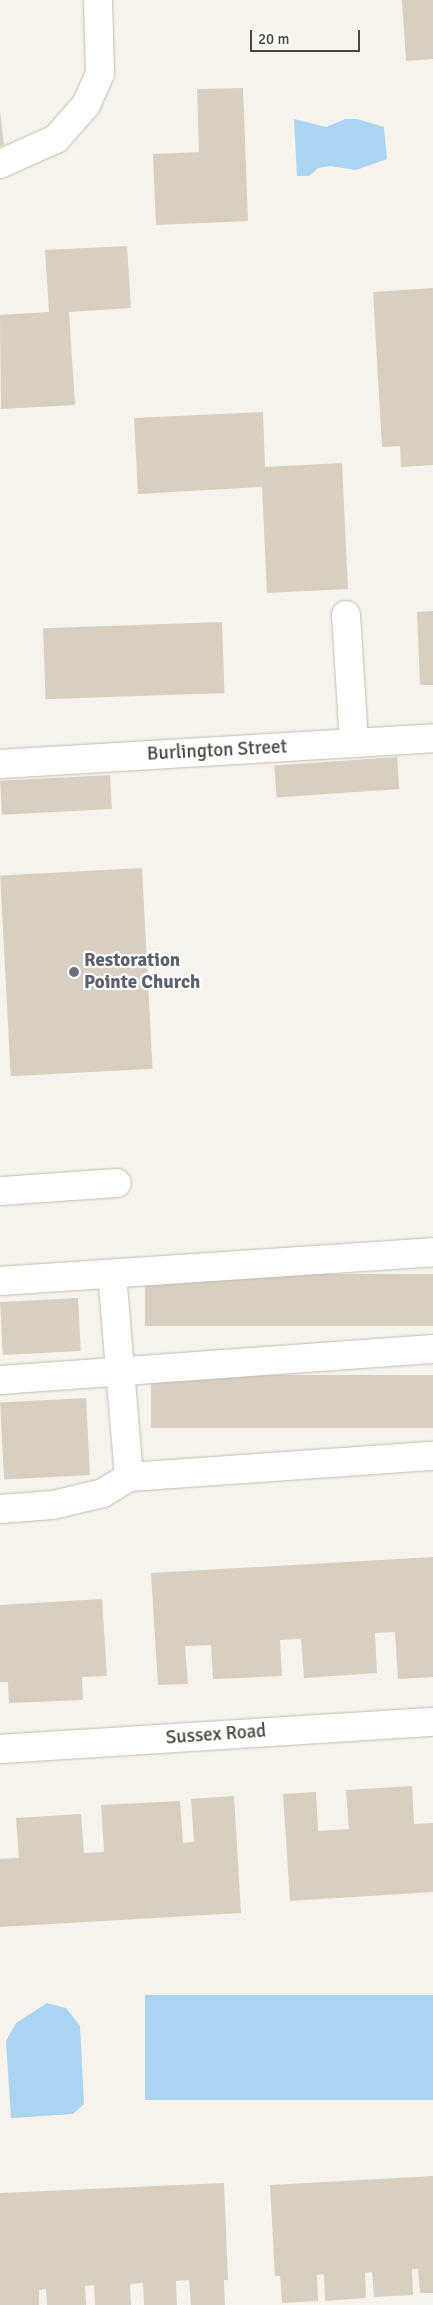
<!DOCTYPE html>
<html>
<head>
<meta charset="utf-8">
<style>
	body { margin:0 }
	#map { position:relative; width:433px; height:2305px; overflow:hidden; background:#f6f3ec; font-family:Signika,sans-serif }
	div>[style] { position:absolute }
	.water>* { inset:0; background:#a9d4f2; transform-origin:0 0 }
	.building>* { inset:0; background:#d8cfc1; transform-origin:0 0 }
	.roads { filter:drop-shadow(0 0 1px #c2bbae) drop-shadow(0 0 1px #c2bbae) }
	.minor>* { height:28px; margin:-14px; padding:0 14px; transform-origin:14px; border-radius:14px; background:#fff }
	.dots>* { width:14px; height:14px; translate:-50% -50%; box-sizing:border-box; border:2px solid #fff; border-radius:50% }
	span { translate:-50% -50%; white-space:nowrap; text-align:center; line-height:1.15; -webkit-text-stroke:4.5px #fff; paint-order:stroke }
	.street-label { font-size:19px; color:#4b4439 }
	.worship-label { font-size:19px; color:#5b616d; font-weight:700 }
	.left { translate:0 -50%; text-align:left }
	.scale { position:absolute; left:250px; top:30px; width:110px; height:22px; box-sizing:border-box; border:2px solid #4b4439; border-top:0; padding-left:6px; font-size:15px; line-height:18px; white-space:nowrap; color:#4b4439; -webkit-text-stroke:4px #fff; paint-order:stroke }
</style>
</head>
<body>
<div id="map">
	<div class="water">
		<i style="clip-path:polygon(294px 119px,326px 127px,345px 119px,357px 119px,384px 127px,387px 159px,356px 170px,330px 166px,318px 168px,309px 176px,297px 176px)"></i>
		<i style="left:433px;top:1995px;width:105px;height:288px;rotate:90deg"></i>
		<i style="clip-path:polygon(47px 2003px,66px 2008px,80px 2026px,84px 2104px,73px 2114px,11px 2118px,6px 2041px,16px 2023px)"></i>
	</div>
	<div class="building">
		<i style="clip-path:polygon(402px 0,433px 0,433px 59px,406px 61px)"></i>
		<i style="clip-path:polygon(243px 88px,248px 221px,156px 225px,153px 154px,199px 152px,197px 89px)"></i>
		<i style="clip-path:polygon(0 110px,4px 145px,0 146px)"></i>
		<i style="clip-path:polygon(127px 246px,131px 308px,69px 312px,75px 405px,1px 409px,0 315px,49px 312px,45px 250px)"></i>
		<i style="clip-path:polygon(433px 288px,433px 465px,401px 467px,400px 446px,382px 447px,373px 292px)"></i>
		<i style="clip-path:polygon(263px 412px,265px 467px,342px 463px,348px 589px,267px 593px,262px 487px,138px 494px,134px 418px)"></i>
		<i style="clip-path:polygon(433px 611px,433px 685px,420px 685px,417px 612px)"></i>
		<i style="left:222px;top:622px;width:71px;height:179px;rotate:88deg"></i>
		<i style="left:397px;top:757px;width:32px;height:123px;rotate:86deg"></i>
		<i style="left:110px;top:775px;width:34px;height:110px;rotate:87deg"></i>
		<i style="left:142px;top:868px;width:201px;height:142px;rotate:87deg"></i>
		<i style="left:433px;top:1274px;width:52px;height:288px;rotate:90deg"></i>
		<i style="left:78px;top:1298px;width:53px;height:78px;rotate:87deg"></i>
		<i style="left:433px;top:1375px;width:53px;height:282px;rotate:90deg"></i>
		<i style="left:86px;top:1398px;width:77px;height:86px;rotate:87deg"></i>
		<i style="clip-path:polygon(433px 1557px,433px 1677px,398px 1679px,395px 1632px,375px 1633px,377px 1673px,304px 1678px,301px 1639px,280px 1640px,282px 1676px,213px 1679px,211px 1645px,185px 1646px,188px 1684px,158px 1685px,151px 1573px)"></i>
		<i style="clip-path:polygon(102px 1599px,107px 1676px,82px 1677px,83px 1700px,9px 1703px,8px 1682px,0 1682px,0 1605px)"></i>
		<i style="clip-path:polygon(412px 1786px,414px 1824px,433px 1823px,433px 1892px,290px 1901px,283px 1794px,316px 1792px,318px 1831px,349px 1829px,346px 1790px)"></i>
		<i style="clip-path:polygon(234px 1796px,241px 1913px,0 1927px,0 1859px,19px 1858px,16px 1818px,81px 1814px,84px 1853px,104px 1852px,101px 1805px,180px 1801px,183px 1843px,194px 1842px,191px 1799px)"></i>
		<i style="clip-path:polygon(433px 2176px,433px 2293px,420px 2293px,418px 2269px,412px 2269px,413px 2295px,374px 2297px,372px 2272px,365px 2273px,366px 2298px,325px 2301px,324px 2274px,317px 2275px,318px 2301px,282px 2303px,280px 2276px,275px 2276px,270px 2185px)"></i>
		<i style="clip-path:polygon(224px 2183px,228px 2280px,224px 2280px,225px 2305px,191px 2305px,189px 2280px,176px 2281px,177px 2305px,144px 2305px,143px 2283px,130px 2284px,131px 2305px,95px 2305px,94px 2285px,85px 2286px,86px 2305px,47px 2305px,46px 2289px,39px 2290px,39px 2305px,0 2305px,0 2193px)"></i>
	</div>
	<div class="roads">
		<div class="minor">
			<i style="left:0;top:164px;width:61px;rotate:-24.1deg"></i>
			<i style="left:56px;top:139px;width:45px;rotate:-48.6deg"></i>
			<i style="left:86px;top:105px;width:35px;rotate:-66deg"></i>
			<i style="left:100px;top:73px;width:73px;rotate:-91.6deg"></i>
			<i style="left:346px;top:615px;width:128px;rotate:86.4deg"></i>
			<i style="left:0;top:764px;width:434px;rotate:-3.4deg"></i>
			<i style="left:0;top:1191px;width:117px;rotate:-3.9deg"></i>
			<i style="left:112px;top:1274px;width:204px;rotate:85.2deg"></i>
			<i style="left:0;top:1281px;width:434px;rotate:-3.8deg"></i>
			<i style="left:0;top:1380px;width:434px;rotate:-4.1deg"></i>
			<i style="left:0;top:1509px;width:53px;rotate:-4.3deg"></i>
			<i style="left:53px;top:1505px;width:51px;rotate:-13.5deg"></i>
			<i style="left:103px;top:1493px;width:31px;rotate:-32deg"></i>
			<i style="left:129px;top:1477px;width:305px;rotate:-4deg"></i>
			<i style="left:0;top:1749px;width:434px;rotate:-3.6deg"></i>
		</div>
	</div>
	<div class="dots">
		<i style="left:74px;top:972px;background:#6b7280"></i>
	</div>
	<div class="street-label">
		<span style="left:217px;top:751px;rotate:-3deg">Burlington Street</span>
		<span style="left:216px;top:1735px;rotate:-4deg">Sussex Road</span>
	</div>
	<div class="worship-label">
		<span class="left" style="left:84px;top:972px">Restoration<br>Pointe Church</span>
	</div>
	<div class="scale">20 m</div>
</div>
</body>
</html>
